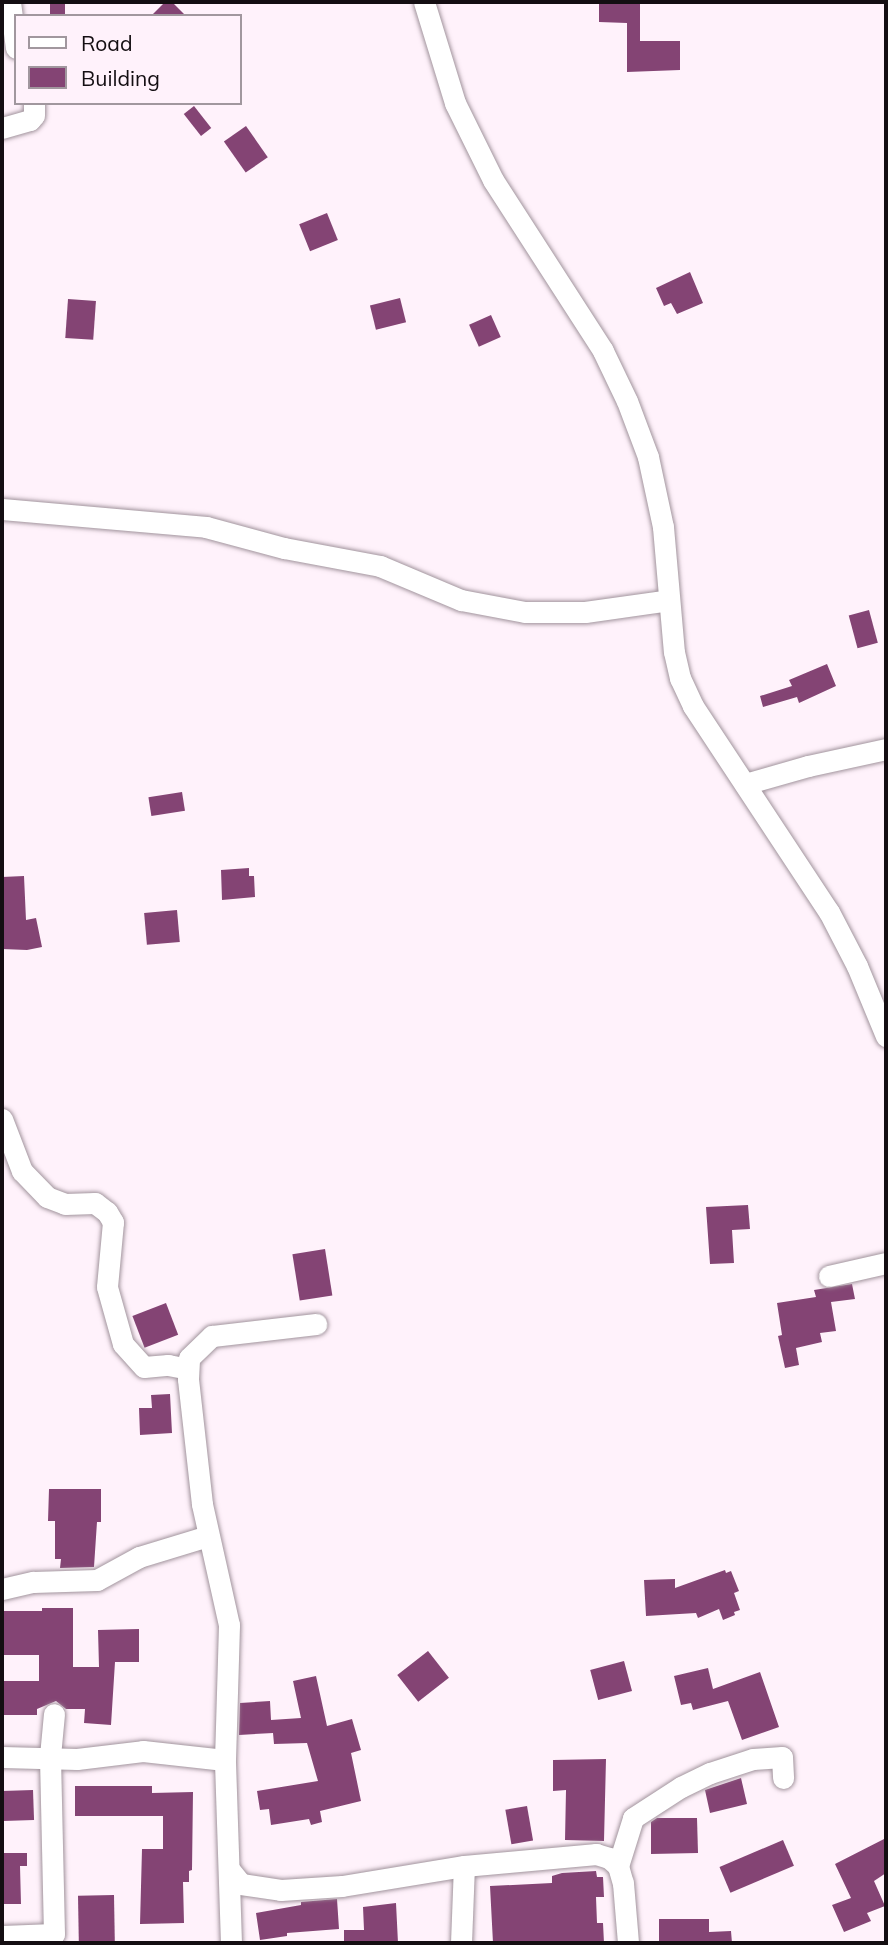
<!DOCTYPE html>
<html>
<head>
<meta charset="utf-8">
<style>
	body { margin:0 }
	#map { position:relative; width:888px; height:1945px; overflow:hidden; background:#fff2fb; font-family:Mulish,sans-serif }
	div>[style] { position:absolute }
	.building>* { inset:0; background:#844474; transform-origin:0 0 }
	.roads { filter:drop-shadow(0 0 2px #a2949d) drop-shadow(0 0 2px #a2949d) }
	.minor>* { height:21px; margin:-10.5px; padding:0 10.5px; transform-origin:10.5px; border-radius:10.5px; background:#fff }
	span { translate:-50% -50%; white-space:nowrap; text-align:center; line-height:1.15; -webkit-text-stroke:7px #fff2fb; paint-order:stroke }
	.frame { position:absolute; inset:0; border:4px solid #140e12; pointer-events:none }
	.legend { position:absolute; left:14px; top:14px; width:228px; height:91px; box-sizing:border-box; background:#fff2fb; border:2px solid #a1979e; margin:0; padding:9px 12px; list-style:none; font-size:21px; color:#140e12 }
	.legend li { display:flex; align-items:center; gap:14px; height:35px }
	.legend b { width:35px; border:2px solid #a1979e }
</style>
</head>
<body>
<div id="map">
	<div class="building">
		<i style="left:50px;top:2px;width:15px;height:14px"></i>
		<i style="clip-path:polygon(165px 2px,172px 2px,186px 16px,151px 16px)"></i>
		<i style="clip-path:polygon(599px 2px,640px 2px,640px 41px,680px 41px,680px 70px,627px 72px,627px 23px,599px 22px)"></i>
		<i style="left:194px;top:106px;width:28px;height:13px;rotate:52deg"></i>
		<i style="left:246px;top:126px;width:38px;height:27px;rotate:55deg"></i>
		<i style="left:327px;top:213px;width:29px;height:30px;rotate:68deg"></i>
		<i style="clip-path:polygon(690px 272px,703px 303px,677px 314px,671px 303px,664px 306px,656px 288px)"></i>
		<i style="left:400px;top:298px;width:25px;height:31px;rotate:76deg"></i>
		<i style="left:68px;top:299px;width:28px;height:39px;rotate:4deg"></i>
		<i style="left:491px;top:315px;width:24px;height:24px;rotate:66deg"></i>
		<i style="left:869px;top:610px;width:34px;height:21px;rotate:75deg"></i>
		<i style="clip-path:polygon(827px 664px,836px 686px,799px 703px,797px 697px,763px 707px,760px 696px,792px 686px,789px 680px)"></i>
		<i style="left:182px;top:792px;width:19px;height:34px;rotate:81deg"></i>
		<i style="clip-path:polygon(249px 868px,249px 876px,254px 876px,255px 897px,222px 900px,221px 870px)"></i>
		<i style="clip-path:polygon(24px 876px,26px 920px,36px 918px,42px 947px,27px 950px,2px 949px,2px 877px)"></i>
		<i style="left:177px;top:910px;width:32px;height:33px;rotate:85deg"></i>
		<i style="clip-path:polygon(748px 1205px,750px 1229px,732px 1230px,734px 1263px,710px 1264px,706px 1207px)"></i>
		<i style="left:325px;top:1249px;width:47px;height:33px;rotate:81deg"></i>
		<i style="clip-path:polygon(852px 1284px,855px 1299px,831px 1302px,836px 1331px,820px 1333px,822px 1342px,796px 1348px,799px 1365px,785px 1368px,778px 1336px,782px 1335px,777px 1303px,816px 1297px,814px 1290px)"></i>
		<i style="left:166px;top:1303px;width:34px;height:36px;rotate:69deg"></i>
		<i style="clip-path:polygon(170px 1394px,172px 1433px,140px 1435px,139px 1408px,152px 1408px,151px 1395px)"></i>
		<i style="clip-path:polygon(49px 1489px,101px 1489px,101px 1522px,97px 1522px,94px 1567px,60px 1568px,61px 1559px,55px 1559px,55px 1521px,48px 1521px)"></i>
		<i style="clip-path:polygon(725px 1570px,726px 1573px,731px 1571px,739px 1591px,734px 1593px,740px 1610px,734px 1612px,735px 1615px,723px 1620px,719px 1609px,698px 1618px,696px 1613px,646px 1616px,644px 1580px,675px 1579px,675px 1588px)"></i>
		<i style="clip-path:polygon(42px 1608px,73px 1608px,73px 1667px,99px 1667px,98px 1630px,139px 1629px,139px 1662px,115px 1662px,111px 1725px,84px 1723px,85px 1709px,66px 1709px,56px 1701px,37px 1709px,37px 1715px,3px 1715px,3px 1681px,39px 1681px,39px 1655px,2px 1655px,2px 1611px,42px 1611px)"></i>
		<i style="left:428px;top:1651px;width:34px;height:39px;rotate:52deg"></i>
		<i style="left:624px;top:1661px;width:31px;height:35px;rotate:75deg"></i>
		<i style="clip-path:polygon(708px 1668px,713px 1689px,760px 1672px,779px 1727px,742px 1740px,728px 1701px,693px 1710px,691px 1703px,681px 1705px,674px 1676px)"></i>
		<i style="clip-path:polygon(316px 1676px,327px 1726px,352px 1719px,361px 1750px,351px 1753px,361px 1801px,320px 1811px,322px 1822px,311px 1825px,309px 1819px,271px 1825px,269px 1809px,260px 1810px,257px 1791px,318px 1781px,307px 1743px,274px 1744px,273px 1733px,239px 1735px,240px 1703px,270px 1701px,271px 1720px,301px 1718px,293px 1681px)"></i>
		<i style="clip-path:polygon(606px 1759px,604px 1841px,565px 1840px,566px 1790px,553px 1791px,553px 1760px)"></i>
		<i style="clip-path:polygon(741px 1778px,747px 1804px,710px 1813px,705px 1790px)"></i>
		<i style="clip-path:polygon(75px 1786px,152px 1786px,152px 1793px,193px 1792px,192px 1870px,189px 1871px,189px 1882px,183px 1882px,184px 1923px,140px 1924px,142px 1849px,163px 1849px,163px 1816px,75px 1816px)"></i>
		<i style="left:33px;top:1790px;width:30px;height:31px;rotate:88deg"></i>
		<i style="left:527px;top:1806px;width:35px;height:22px;rotate:80deg"></i>
		<i style="clip-path:polygon(657px 1818px,697px 1818px,698px 1853px,651px 1854px,651px 1822px)"></i>
		<i style="clip-path:polygon(886px 1838px,886px 1873px,874px 1881px,885px 1906px,867px 1913px,871px 1921px,844px 1932px,832px 1905px,851px 1898px,835px 1864px)"></i>
		<i style="left:783px;top:1840px;width:28px;height:69px;rotate:67deg"></i>
		<i style="clip-path:polygon(2px 1853px,27px 1853px,27px 1866px,20px 1866px,21px 1904px,2px 1904px)"></i>
		<i style="clip-path:polygon(596px 1871px,597px 1877px,603px 1877px,604px 1897px,596px 1897px,597px 1923px,603px 1923px,604px 1943px,493px 1943px,490px 1886px,552px 1883px,552px 1876px,562px 1873px)"></i>
		<i style="left:114px;top:1895px;width:48px;height:36px;rotate:89deg"></i>
		<i style="clip-path:polygon(337px 1899px,339px 1929px,287px 1933px,287px 1936px,260px 1940px,256px 1913px,301px 1905px,301px 1902px)"></i>
		<i style="clip-path:polygon(396px 1903px,398px 1943px,344px 1943px,344px 1930px,364px 1930px,363px 1907px)"></i>
		<i style="clip-path:polygon(659px 1919px,709px 1919px,709px 1932px,731px 1931px,732px 1943px,659px 1943px)"></i>
	</div>
	<div class="roads">
		<div class="minor">
			<i style="left:10px;top:2px;width:46px;rotate:82.6deg"></i>
			<i style="left:424px;top:2px;width:106px;rotate:72.9deg"></i>
			<i style="left:455px;top:103px;width:86px;rotate:63.7deg"></i>
			<i style="left:493px;top:180px;width:203px;rotate:57.2deg"></i>
			<i style="left:603px;top:351px;width:55px;rotate:64.4deg"></i>
			<i style="left:627px;top:401px;width:60px;rotate:69.4deg"></i>
			<i style="left:648px;top:457px;width:72px;rotate:77.9deg"></i>
			<i style="left:663px;top:527px;width:125px;rotate:85deg"></i>
			<i style="left:674px;top:652px;width:27px;rotate:77deg"></i>
			<i style="left:680px;top:678px;width:31px;rotate:65deg"></i>
			<i style="left:693px;top:706px;width:247px;rotate:56.6deg"></i>
			<i style="left:829px;top:912px;width:61px;rotate:62.6deg"></i>
			<i style="left:857px;top:966px;width:76px;rotate:67.5deg"></i>
			<i style="left:2px;top:128px;width:29px;rotate:-16deg"></i>
			<i style="left:30px;top:120px;width:6px;rotate:-51deg"></i>
			<i style="left:34px;top:115px;width:12px;rotate:-90deg"></i>
			<i style="left:2px;top:509px;width:205px;rotate:5deg"></i>
			<i style="left:206px;top:527px;width:81px;rotate:15.1deg"></i>
			<i style="left:284px;top:548px;width:98px;rotate:10.6deg"></i>
			<i style="left:380px;top:566px;width:88px;rotate:22.8deg"></i>
			<i style="left:461px;top:600px;width:65px;rotate:10.6deg"></i>
			<i style="left:525px;top:612px;width:60px"></i>
			<i style="left:585px;top:612px;width:85px;rotate:-8.1deg"></i>
			<i style="left:745px;top:784px;width:66px;rotate:-15.9deg"></i>
			<i style="left:808px;top:766px;width:80px;rotate:-12.3deg"></i>
			<i style="left:2px;top:1119px;width:56px;rotate:69deg"></i>
			<i style="left:22px;top:1171px;width:36px;rotate:46deg"></i>
			<i style="left:47px;top:1197px;width:19px;rotate:21deg"></i>
			<i style="left:65px;top:1204px;width:30px;rotate:-2deg"></i>
			<i style="left:95px;top:1203px;width:15px;rotate:37deg"></i>
			<i style="left:107px;top:1212px;width:12px;rotate:59deg"></i>
			<i style="left:113px;top:1222px;width:65px;rotate:95.3deg"></i>
			<i style="left:107px;top:1287px;width:59px;rotate:74.3deg"></i>
			<i style="left:123px;top:1344px;width:31px;rotate:48deg"></i>
			<i style="left:144px;top:1367px;width:24px;rotate:-5deg"></i>
			<i style="left:168px;top:1365px;width:20px;rotate:11deg"></i>
			<i style="left:829px;top:1276px;width:58px;rotate:-12.8deg"></i>
			<i style="left:2px;top:1589px;width:32px;rotate:-13deg"></i>
			<i style="left:33px;top:1582px;width:64px;rotate:-1.8deg"></i>
			<i style="left:97px;top:1580px;width:48px;rotate:-28.7deg"></i>
			<i style="left:139px;top:1557px;width:72px;rotate:-16.9deg"></i>
			<i style="left:2px;top:1757px;width:75px;rotate:1.5deg"></i>
			<i style="left:77px;top:1759px;width:66px;rotate:-6.9deg"></i>
			<i style="left:143px;top:1751px;width:82px;rotate:6.3deg"></i>
			<i style="left:618px;top:1866px;width:50px;rotate:-72.6deg"></i>
			<i style="left:633px;top:1818px;width:57px;rotate:-32.9deg"></i>
			<i style="left:681px;top:1787px;width:32px;rotate:-26deg"></i>
			<i style="left:710px;top:1773px;width:45px;rotate:-18deg"></i>
			<i style="left:753px;top:1759px;width:29px;rotate:-4deg"></i>
			<i style="left:782px;top:1757px;width:21px;rotate:87deg"></i>
			<i style="left:229px;top:1869px;width:19px;rotate:51deg"></i>
			<i style="left:241px;top:1884px;width:40px;rotate:8.5deg"></i>
			<i style="left:281px;top:1890px;width:61px;rotate:-3.8deg"></i>
			<i style="left:342px;top:1886px;width:124px;rotate:-9.3deg"></i>
			<i style="left:464px;top:1866px;width:133px;rotate:-5.2deg"></i>
			<i style="left:596px;top:1854px;width:14px;rotate:17deg"></i>
			<i style="left:609px;top:1858px;width:12px;rotate:42deg"></i>
			<i style="left:618px;top:1866px;width:18px;rotate:74deg"></i>
			<i style="left:623px;top:1883px;width:60px;rotate:85.2deg"></i>
			<i style="left:2px;top:1936px;width:52px;rotate:-2.2deg"></i>
			<i style="left:54px;top:1934px;width:178px;rotate:-91.3deg"></i>
			<i style="left:50px;top:1756px;width:42px;rotate:-84.6deg"></i>
			<i style="left:231px;top:1943px;width:183px;rotate:-91.9deg"></i>
			<i style="left:225px;top:1760px;width:135px;rotate:-88.3deg"></i>
			<i style="left:229px;top:1625px;width:124px;rotate:-102.6deg"></i>
			<i style="left:202px;top:1504px;width:126px;rotate:-96.4deg"></i>
			<i style="left:188px;top:1379px;width:21px;rotate:-87deg"></i>
			<i style="left:189px;top:1358px;width:32px;rotate:-44deg"></i>
			<i style="left:212px;top:1336px;width:105px;rotate:-6.6deg"></i>
			<i style="left:461px;top:1943px;width:77px;rotate:-87.8deg"></i>
		</div>
	</div>
	<div class="frame"></div>
	<ul class="legend">
	<li><b style="height:9px;background:#fff"></b>Road</li>
	<li><b style="height:19px;background:#844474"></b>Building</li>
	</ul>
</div>
</body>
</html>
